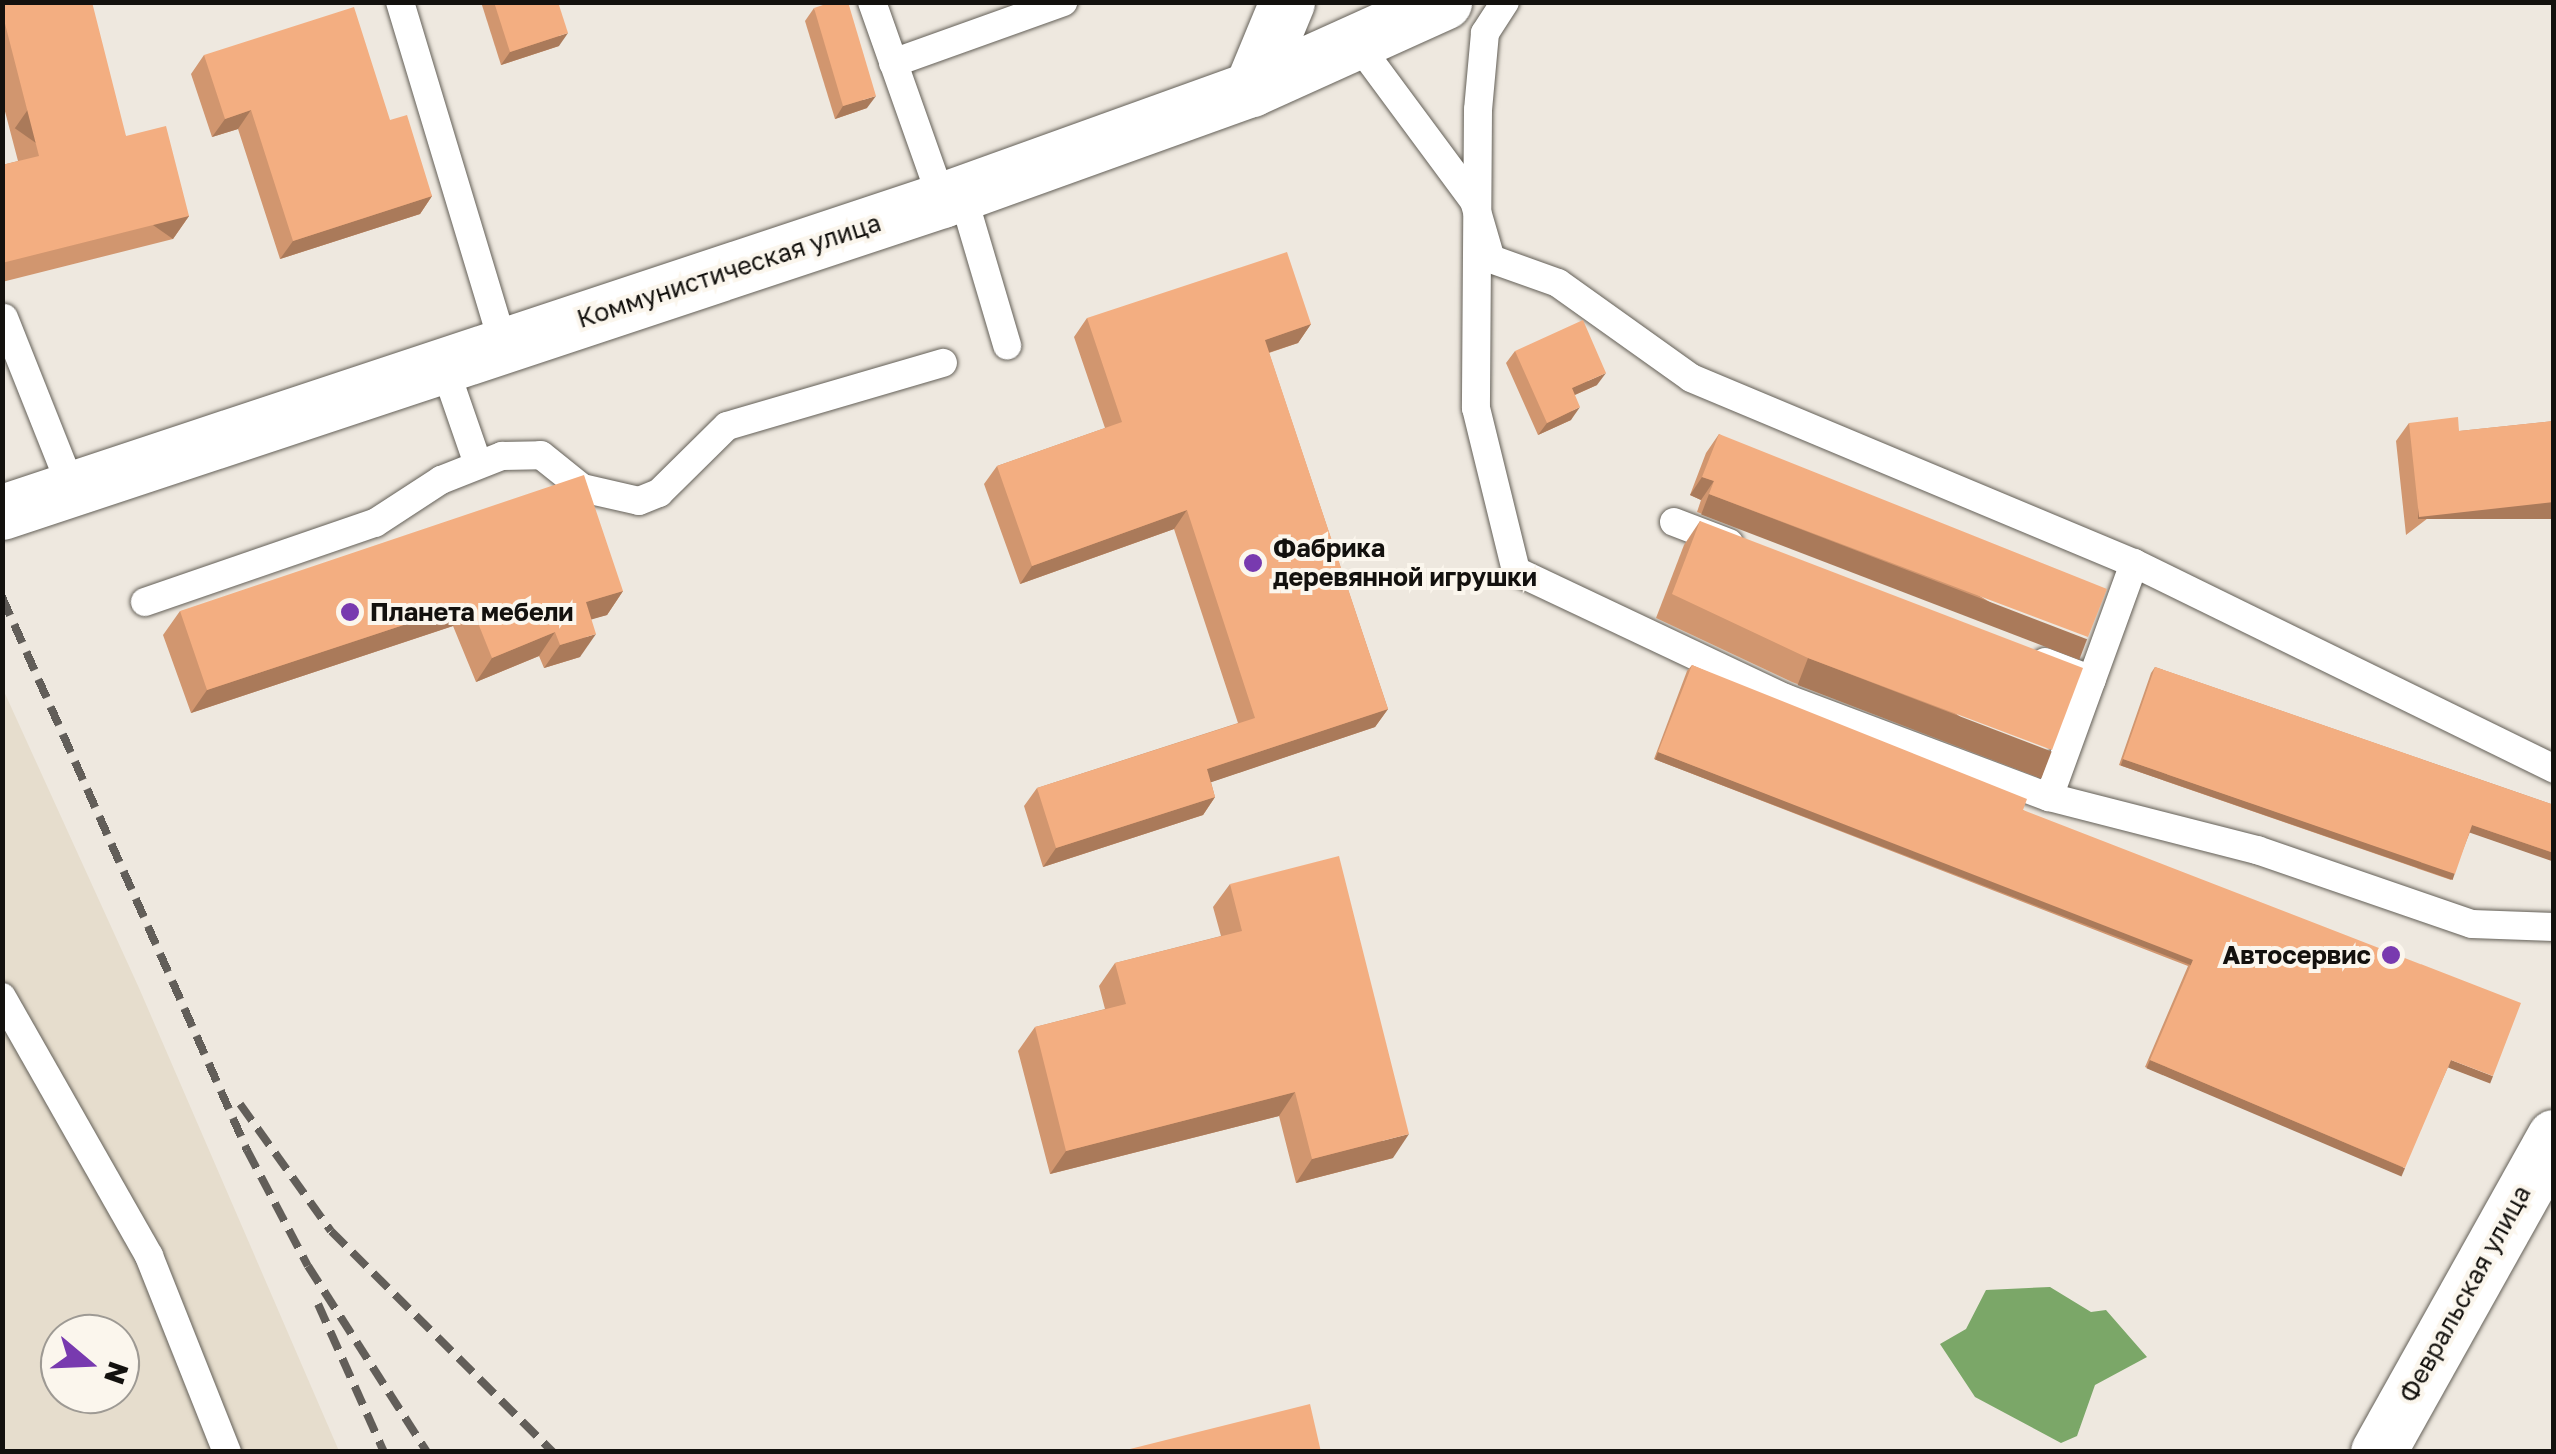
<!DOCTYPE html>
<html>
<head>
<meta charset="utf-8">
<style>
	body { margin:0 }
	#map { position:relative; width:2556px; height:1454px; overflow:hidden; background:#eee8df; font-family:"Golos Text",sans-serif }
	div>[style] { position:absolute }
	.built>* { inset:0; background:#e6ddcd }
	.water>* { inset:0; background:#7ba768 }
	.roads { filter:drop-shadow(0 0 2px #646058) drop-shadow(0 0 2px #646058) }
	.service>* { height:28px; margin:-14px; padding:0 14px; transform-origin:14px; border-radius:14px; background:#fff }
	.tertiary>* { height:55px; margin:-27.5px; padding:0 27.5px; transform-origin:27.5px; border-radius:27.5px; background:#fff }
	.secondary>* { height:55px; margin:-27.5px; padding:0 27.5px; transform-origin:27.5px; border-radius:27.5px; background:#fff }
	.rail>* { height:8px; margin-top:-4px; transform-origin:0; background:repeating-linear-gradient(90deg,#625e59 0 20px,transparent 0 30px) }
	.wall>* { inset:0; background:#d1966f }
	.shaded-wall>* { inset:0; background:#aa7a5a; transform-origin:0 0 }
	.building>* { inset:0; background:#f3ae81 }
	.dots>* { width:28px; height:28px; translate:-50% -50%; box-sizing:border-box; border:5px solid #fbf6ed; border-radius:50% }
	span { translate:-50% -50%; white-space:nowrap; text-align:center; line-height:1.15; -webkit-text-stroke:8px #fbf6ed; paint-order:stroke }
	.street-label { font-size:25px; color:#13110e }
	.poi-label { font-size:25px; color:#13110e; font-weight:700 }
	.left { translate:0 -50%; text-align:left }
	.right { translate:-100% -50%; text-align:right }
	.frame { position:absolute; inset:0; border:5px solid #13110e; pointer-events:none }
	.north { position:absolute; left:40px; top:1314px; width:100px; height:100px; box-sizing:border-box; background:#fbf6ed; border:2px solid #9e9a94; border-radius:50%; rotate:109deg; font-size:28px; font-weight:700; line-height:40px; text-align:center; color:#13110e }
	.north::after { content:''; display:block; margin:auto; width:35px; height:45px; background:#783aaf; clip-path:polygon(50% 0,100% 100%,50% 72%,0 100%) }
</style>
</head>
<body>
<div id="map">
	<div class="built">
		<i style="clip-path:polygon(evenodd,2px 687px,139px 988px,339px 1451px,3px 1451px,2px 687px,60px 1334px,120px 1334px,120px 1394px,60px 1394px,60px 1334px)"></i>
	</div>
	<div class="water">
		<i style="clip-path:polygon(2050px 1287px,2091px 1312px,2106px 1310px,2147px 1357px,2095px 1385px,2077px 1436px,2061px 1443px,1975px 1397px,1940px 1344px,1966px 1329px,1986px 1290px)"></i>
	</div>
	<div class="roads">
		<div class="service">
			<i style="left:400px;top:2px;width:359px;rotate:73.2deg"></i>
			<i style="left:872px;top:2px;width:210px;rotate:70.5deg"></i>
			<i style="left:1505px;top:2px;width:37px;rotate:123deg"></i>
			<i style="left:1485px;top:33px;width:77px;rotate:95.2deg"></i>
			<i style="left:1478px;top:110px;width:298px;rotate:90.4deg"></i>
			<i style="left:1476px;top:408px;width:168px;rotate:76.2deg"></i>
			<i style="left:1516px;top:571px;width:297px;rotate:25.3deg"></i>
			<i style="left:1785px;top:698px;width:282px;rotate:20.6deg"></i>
			<i style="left:2049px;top:797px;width:215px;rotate:14.3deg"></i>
			<i style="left:2257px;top:850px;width:227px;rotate:19deg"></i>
			<i style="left:2472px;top:924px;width:82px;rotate:2.1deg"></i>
			<i style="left:1354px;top:39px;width:202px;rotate:53.5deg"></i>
			<i style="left:1474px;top:201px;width:60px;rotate:73.7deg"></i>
			<i style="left:1491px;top:259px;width:71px;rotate:19.7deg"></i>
			<i style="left:1558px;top:283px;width:163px;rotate:35.5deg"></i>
			<i style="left:1691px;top:378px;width:480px;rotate:22.7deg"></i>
			<i style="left:2134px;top:563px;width:468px;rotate:26.1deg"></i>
			<i style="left:893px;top:63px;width:181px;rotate:-19.7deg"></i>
			<i style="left:962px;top:193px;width:159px;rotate:73.5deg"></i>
			<i style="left:4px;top:318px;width:184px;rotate:68.3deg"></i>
			<i style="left:444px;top:366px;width:104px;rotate:70.9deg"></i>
			<i style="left:1674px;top:522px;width:59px;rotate:20.9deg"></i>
			<i style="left:145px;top:602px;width:243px;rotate:-19deg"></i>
			<i style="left:375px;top:523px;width:79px;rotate:-33.1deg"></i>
			<i style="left:441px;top:480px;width:66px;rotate:-21.5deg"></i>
			<i style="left:502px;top:456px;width:39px;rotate:-1deg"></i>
			<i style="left:541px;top:455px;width:53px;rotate:38.8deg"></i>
			<i style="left:582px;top:488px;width:58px;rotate:12.8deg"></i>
			<i style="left:639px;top:501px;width:22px;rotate:-22deg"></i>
			<i style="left:659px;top:493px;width:95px;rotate:-44.6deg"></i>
			<i style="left:727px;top:426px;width:225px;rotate:-16.3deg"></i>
			<i style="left:2045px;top:662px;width:50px;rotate:21deg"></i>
			<i style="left:2049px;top:797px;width:249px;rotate:-70deg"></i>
			<i style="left:2px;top:997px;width:298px;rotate:60.4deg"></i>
			<i style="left:149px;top:1256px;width:211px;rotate:68.3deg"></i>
		</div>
		<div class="tertiary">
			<i style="left:2378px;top:1452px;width:361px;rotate:-60.8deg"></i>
		</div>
		<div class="secondary">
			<i style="left:1251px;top:89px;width:94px;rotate:-67.5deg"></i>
			<i style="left:2px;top:512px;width:990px;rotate:-18.36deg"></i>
			<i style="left:942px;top:200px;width:328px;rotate:-19.8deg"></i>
			<i style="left:1251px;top:89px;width:212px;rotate:-24.3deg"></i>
		</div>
	</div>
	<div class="rail">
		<i style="left:2px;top:597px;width:605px;rotate:66.1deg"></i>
		<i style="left:247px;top:1150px;width:131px;rotate:62.3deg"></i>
		<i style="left:308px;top:1266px;width:221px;rotate:57.4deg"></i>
		<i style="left:240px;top:1104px;width:156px;rotate:54.4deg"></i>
		<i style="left:331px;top:1231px;width:313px;rotate:44.9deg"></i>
		<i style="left:318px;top:1304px;width:162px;rotate:66deg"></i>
	</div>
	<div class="wall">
		<i style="clip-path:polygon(481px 2px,558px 2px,559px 46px,501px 65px)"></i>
		<i style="clip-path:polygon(2px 4px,126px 136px,189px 216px,173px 239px,2px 282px,2px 165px,18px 161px,2px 100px)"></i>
		<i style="clip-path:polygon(814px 8px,867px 108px,835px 119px,805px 21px)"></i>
		<i style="clip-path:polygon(204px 55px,390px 120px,432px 196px,420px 214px,280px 259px,238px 129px,212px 137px,191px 74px)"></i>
		<i style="clip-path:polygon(1087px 318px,1311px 324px,1298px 343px,1269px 353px,1388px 709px,1375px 727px,1211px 782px,1215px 797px,1203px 815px,1043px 867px,1024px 806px,1037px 788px,1238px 723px,1174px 529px,1020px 584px,984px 484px,997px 466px,1105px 428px,1074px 337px)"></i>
		<i style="clip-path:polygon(1515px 351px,1597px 385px,1575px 395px,1571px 420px,1538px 435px,1506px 363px)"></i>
		<i style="clip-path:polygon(2554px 421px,2406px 535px,2396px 441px,2409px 423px,2459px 431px)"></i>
		<i style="clip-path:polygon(1719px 434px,2075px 655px,1697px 512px,1701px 500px,1690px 495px,1706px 453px)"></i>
		<i style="clip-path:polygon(1700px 521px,2035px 773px,1792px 682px,1656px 618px,1684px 545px)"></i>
		<i style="clip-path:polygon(623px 591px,607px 615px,591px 619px,580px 657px,544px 668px,539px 656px,476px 682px,453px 626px,191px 713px,163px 635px,180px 611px)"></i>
		<i style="clip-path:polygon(1692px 665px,2023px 810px,2488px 1082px,2448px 1067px,2400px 1174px,2145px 1067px,2188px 966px,1654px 759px,1687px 671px)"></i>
		<i style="clip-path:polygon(2155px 667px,2554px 805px,2554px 861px,2470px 832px,2451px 880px,2119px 765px,2151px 673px)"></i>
		<i style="clip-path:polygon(1230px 884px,1393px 1158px,1296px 1183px,1279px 1116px,1050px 1174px,1018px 1051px,1035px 1027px,1105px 1009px,1099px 986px,1115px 963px,1221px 936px,1213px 907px)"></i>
	</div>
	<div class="shaded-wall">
		<i style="clip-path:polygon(568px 33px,559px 46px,501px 65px,510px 52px)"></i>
		<i style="clip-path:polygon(876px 96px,867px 108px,835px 119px,843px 106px)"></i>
		<i style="clip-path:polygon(251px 110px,238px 129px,212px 137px,225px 119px)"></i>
		<i style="clip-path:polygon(432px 196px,420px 214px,280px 259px,293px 241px)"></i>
		<i style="left:189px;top:216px;width:28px;height:193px;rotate:125deg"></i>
		<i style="clip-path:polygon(1311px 324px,1298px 343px,1252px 358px,1265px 340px)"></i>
		<i style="clip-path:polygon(1606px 373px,1597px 385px,1563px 400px,1572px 388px)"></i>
		<i style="clip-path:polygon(1580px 407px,1571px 420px,1538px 435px,1547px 423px)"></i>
		<i style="clip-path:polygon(1702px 477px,1714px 481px,1701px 500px,1690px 495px)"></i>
		<i style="left:1709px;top:494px;width:405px;height:22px;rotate:21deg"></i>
		<i style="left:2554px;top:502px;width:17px;height:136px;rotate:90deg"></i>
		<i style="clip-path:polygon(1187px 510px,1174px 529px,1020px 584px,1032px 566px)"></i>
		<i style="clip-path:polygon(623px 591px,607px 615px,569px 626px,586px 602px)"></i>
		<i style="clip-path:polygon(470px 603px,453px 626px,191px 713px,207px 690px)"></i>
		<i style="clip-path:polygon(555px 632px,539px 656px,476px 682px,492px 658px)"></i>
		<i style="clip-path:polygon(596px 634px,580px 657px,544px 668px,560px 645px)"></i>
		<i style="left:1808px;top:658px;width:261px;height:29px;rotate:21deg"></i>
		<i style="clip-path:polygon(1388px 709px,1375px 727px,1194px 788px,1207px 769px)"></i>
		<i style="left:1658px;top:752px;width:574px;height:8px;rotate:21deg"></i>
		<i style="left:2123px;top:759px;width:351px;height:7px;rotate:19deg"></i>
		<i style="clip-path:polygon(1215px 797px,1203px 815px,1043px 867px,1056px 848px)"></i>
		<i style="left:2472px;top:825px;width:87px;height:8px;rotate:19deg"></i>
		<i style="left:2150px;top:1060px;width:277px;height:9px;rotate:23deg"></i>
		<i style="left:2451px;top:1060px;width:45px;height:8px;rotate:21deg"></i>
		<i style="clip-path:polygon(1295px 1092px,1279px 1116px,1050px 1174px,1066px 1151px)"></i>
		<i style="clip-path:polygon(1409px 1134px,1393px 1158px,1296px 1183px,1312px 1159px)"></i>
	</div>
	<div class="building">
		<i style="clip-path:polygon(10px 2px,92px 2px,126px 136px,166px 126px,189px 216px,2px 263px,2px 165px,39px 156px,2px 12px,2px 4px)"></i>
		<i style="clip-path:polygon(494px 2px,558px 2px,568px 33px,510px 52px)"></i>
		<i style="clip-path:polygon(832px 2px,848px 2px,876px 96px,843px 106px,814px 8px)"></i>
		<i style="clip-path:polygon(354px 7px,390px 120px,407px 115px,432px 196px,293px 241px,251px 110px,225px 119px,204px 55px)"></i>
		<i style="clip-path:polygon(1287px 252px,1311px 324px,1265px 340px,1388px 709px,1207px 769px,1215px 797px,1056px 848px,1037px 788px,1255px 718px,1187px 510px,1032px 566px,997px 466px,1122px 422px,1087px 318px)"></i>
		<i style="clip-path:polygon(1583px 320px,1606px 373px,1572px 388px,1580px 407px,1547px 423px,1515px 351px)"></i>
		<i style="clip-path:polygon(2458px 417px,2459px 431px,2554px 421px,2554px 502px,2419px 517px,2409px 423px)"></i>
		<i style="clip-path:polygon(1719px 434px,2107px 589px,2088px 637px,1709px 494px,1714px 481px,1702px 477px)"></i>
		<i style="clip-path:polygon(584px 475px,623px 591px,586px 602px,596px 634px,560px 645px,555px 632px,492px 658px,470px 603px,207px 690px,180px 611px)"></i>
		<i style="clip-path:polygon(1700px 521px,2083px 668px,2052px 750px,1808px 658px,1672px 594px)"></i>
		<i style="clip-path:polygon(1692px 665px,2027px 799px,2023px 810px,2521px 1003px,2493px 1076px,2451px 1060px,2405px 1168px,2150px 1060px,2193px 960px,1658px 752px)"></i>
		<i style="clip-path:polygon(2155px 667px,2554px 805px,2554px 853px,2472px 825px,2455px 874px,2123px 759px)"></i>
		<i style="clip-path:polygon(1339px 856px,1409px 1134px,1312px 1159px,1295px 1092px,1066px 1151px,1035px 1027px,1126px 1004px,1115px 963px,1242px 931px,1230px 884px)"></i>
		<i style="clip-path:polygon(1310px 1404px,1321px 1452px,1118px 1452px)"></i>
	</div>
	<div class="dots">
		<i style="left:1253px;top:563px;background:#783aaf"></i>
		<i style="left:350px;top:612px;background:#783aaf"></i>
		<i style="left:2391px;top:955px;background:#783aaf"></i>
	</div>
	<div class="street-label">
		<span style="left:729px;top:271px;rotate:-18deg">Коммунистическая улица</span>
		<span style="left:2465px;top:1294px;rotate:-61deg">Февральская улица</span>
	</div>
	<div class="poi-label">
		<span class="left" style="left:1273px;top:563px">Фабрика<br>деревянной игрушки</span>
		<span class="left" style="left:370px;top:612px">Планета мебели</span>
		<span class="right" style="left:2371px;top:955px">Автосервис</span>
	</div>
	<div class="frame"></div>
	<div class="north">N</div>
</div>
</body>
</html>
